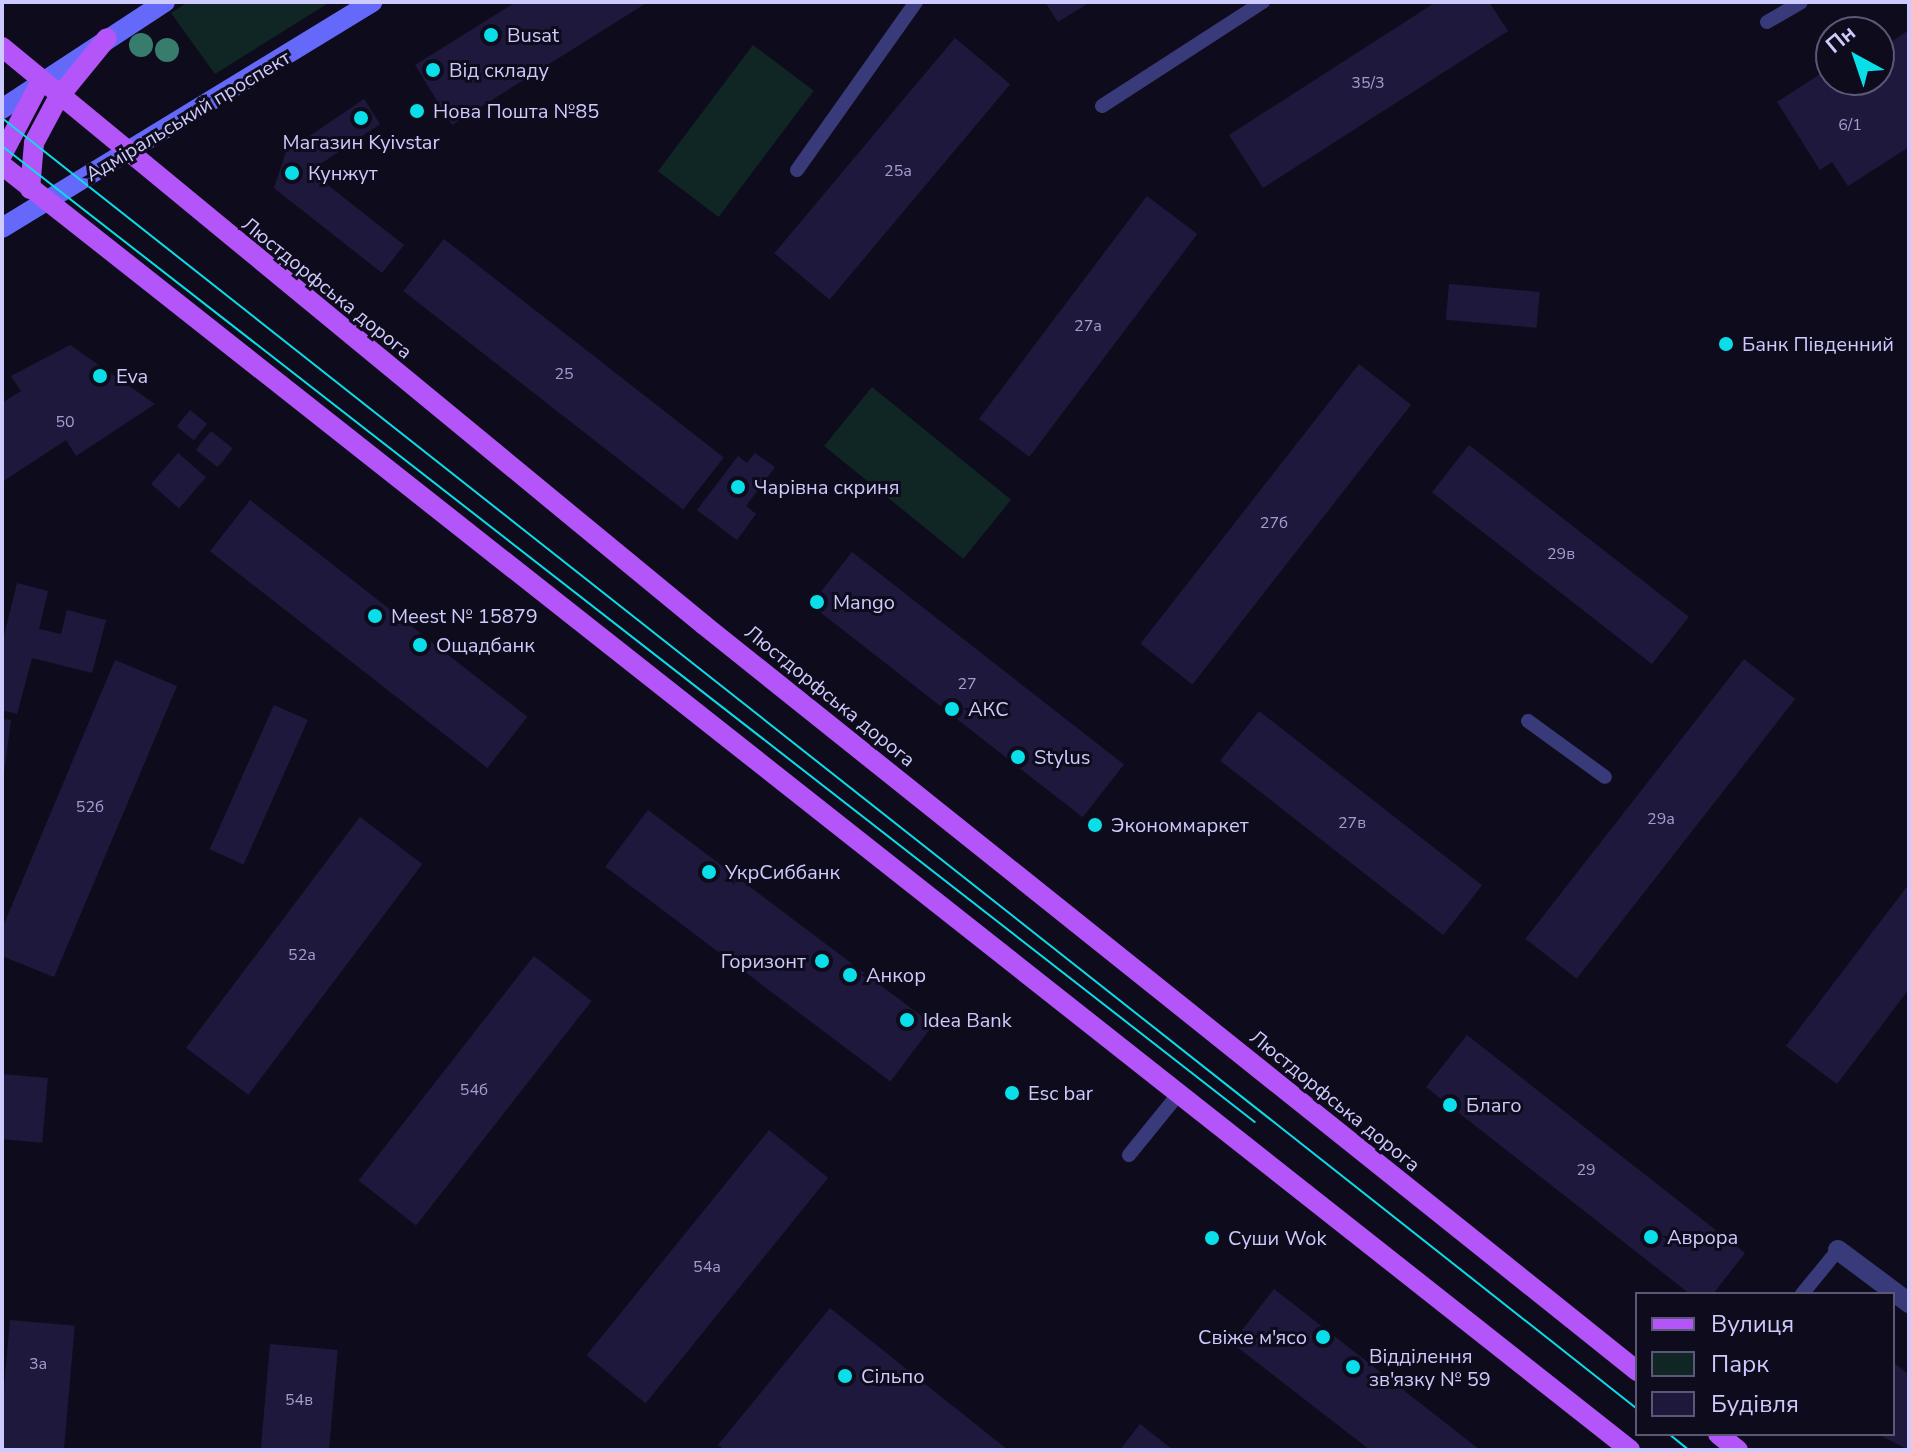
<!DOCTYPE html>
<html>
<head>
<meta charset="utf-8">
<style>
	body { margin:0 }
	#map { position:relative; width:1911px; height:1452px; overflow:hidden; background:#0e0c1c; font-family:"Nunito Sans",sans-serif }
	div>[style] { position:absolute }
	.green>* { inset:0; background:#102624; transform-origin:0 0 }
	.building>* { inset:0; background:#1e193c; transform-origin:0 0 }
	.service>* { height:14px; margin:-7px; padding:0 7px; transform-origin:7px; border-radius:7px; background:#393a79 }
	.minor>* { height:20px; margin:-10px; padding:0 10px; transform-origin:10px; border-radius:10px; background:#393a79 }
	.secondary>* { height:20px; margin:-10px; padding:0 10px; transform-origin:10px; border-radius:10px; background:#6569f9 }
	.primary>* { height:20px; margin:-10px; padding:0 10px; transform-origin:10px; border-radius:10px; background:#b355f8 }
	.tram>* { height:2px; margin:-1px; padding:0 1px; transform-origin:1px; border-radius:1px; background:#0adee9 }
	.trees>* { width:24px; height:24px; margin:-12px; border-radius:50%; background:#387c6e }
	.dots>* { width:22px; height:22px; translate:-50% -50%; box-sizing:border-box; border:4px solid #0e0c1c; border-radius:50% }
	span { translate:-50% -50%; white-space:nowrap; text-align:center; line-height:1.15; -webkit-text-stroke:6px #0e0c1c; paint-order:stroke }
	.number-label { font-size:16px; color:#a19ecd }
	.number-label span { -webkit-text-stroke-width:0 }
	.poi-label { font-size:20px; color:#cdcafd }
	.left { translate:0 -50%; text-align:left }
	.right { translate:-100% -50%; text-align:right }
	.street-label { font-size:20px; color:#cdcafd }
	.frame { position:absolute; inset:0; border:4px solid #cdcafd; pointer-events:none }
	.legend { position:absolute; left:1635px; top:1292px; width:260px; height:144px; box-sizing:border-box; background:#0e0c1c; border:2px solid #5a5876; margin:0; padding:10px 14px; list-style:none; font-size:24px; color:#cdcafd }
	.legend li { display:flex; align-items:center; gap:16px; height:40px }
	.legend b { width:40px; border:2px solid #5a5876 }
	.north { position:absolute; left:1815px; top:16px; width:80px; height:80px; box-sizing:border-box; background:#0e0c1c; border:2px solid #5a5876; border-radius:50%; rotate:320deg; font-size:22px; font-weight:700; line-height:32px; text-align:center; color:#cdcafd }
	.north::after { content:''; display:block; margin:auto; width:28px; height:36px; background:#0adee9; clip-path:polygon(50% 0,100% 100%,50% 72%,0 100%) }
</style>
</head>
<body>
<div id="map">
	<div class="green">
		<i style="clip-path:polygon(188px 2px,330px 2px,215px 74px,171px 13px)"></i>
		<i style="left:753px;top:45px;width:76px;height:158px;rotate:37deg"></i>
		<i style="left:872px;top:387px;width:179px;height:76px;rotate:39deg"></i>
	</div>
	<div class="building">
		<i style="clip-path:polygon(516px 2px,648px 2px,452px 125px,415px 65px)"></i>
		<i style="clip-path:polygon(1045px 2px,1090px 2px,1058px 22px)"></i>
		<i style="clip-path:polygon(1436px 2px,1489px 2px,1508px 31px,1263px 188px,1229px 135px)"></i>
		<i style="clip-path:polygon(1909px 30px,1909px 147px,1848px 186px,1832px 162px,1820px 170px,1777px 102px,1828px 69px,1831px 80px,1879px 80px,1879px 50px)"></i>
		<i style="left:955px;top:38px;width:72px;height:281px;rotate:40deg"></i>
		<i style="clip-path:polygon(364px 99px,380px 124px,310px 171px,404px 245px,382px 273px,274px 188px,286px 152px)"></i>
		<i style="left:1147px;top:196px;width:63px;height:279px;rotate:37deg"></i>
		<i style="left:444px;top:239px;width:355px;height:66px;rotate:38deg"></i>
		<i style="left:1449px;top:284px;width:91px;height:36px;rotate:5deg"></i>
		<i style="clip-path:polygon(70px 345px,155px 404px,76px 456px,66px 440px,2px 482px,2px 403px,21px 391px,11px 376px)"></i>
		<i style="left:1359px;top:364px;width:66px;height:355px;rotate:38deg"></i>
		<i style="left:190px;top:410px;width:22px;height:21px;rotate:39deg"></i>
		<i style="left:211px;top:431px;width:28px;height:24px;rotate:39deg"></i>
		<i style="left:1469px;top:445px;width:279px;height:60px;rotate:38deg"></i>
		<i style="left:178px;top:453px;width:37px;height:41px;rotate:41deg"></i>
		<i style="clip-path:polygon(755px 453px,775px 467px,746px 506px,756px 514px,737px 540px,697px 510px,738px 456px,747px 463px)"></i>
		<i style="left:250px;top:500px;width:352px;height:65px;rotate:38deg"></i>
		<i style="left:852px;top:552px;width:345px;height:67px;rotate:38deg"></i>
		<i style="clip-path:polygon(17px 583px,48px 591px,39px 629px,61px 634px,67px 610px,106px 620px,92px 673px,32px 658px,17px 714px,2px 710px,2px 644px)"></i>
		<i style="left:1744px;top:659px;width:65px;height:355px;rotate:38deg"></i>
		<i style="clip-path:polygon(115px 660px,177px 686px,54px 977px,2px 956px,2px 929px)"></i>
		<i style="left:274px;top:705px;width:37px;height:158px;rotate:24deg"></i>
		<i style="left:1259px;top:711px;width:283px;height:63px;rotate:38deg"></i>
		<i style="clip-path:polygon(2px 719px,11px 720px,4px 773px,2px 773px)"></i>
		<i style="left:648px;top:810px;width:357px;height:71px;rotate:37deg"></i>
		<i style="left:360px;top:817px;width:78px;height:289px;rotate:37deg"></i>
		<i style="clip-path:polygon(1909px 884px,1909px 989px,1837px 1084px,1786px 1046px)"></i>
		<i style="left:534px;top:956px;width:73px;height:285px;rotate:38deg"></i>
		<i style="clip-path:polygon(1467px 1035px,1745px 1253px,1713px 1294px,1690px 1294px,1426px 1087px)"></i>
		<i style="left:2px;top:1074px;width:46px;height:65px;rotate:5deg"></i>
		<i style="left:769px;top:1130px;width:76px;height:290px;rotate:39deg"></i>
		<i style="clip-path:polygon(1274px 1289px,1480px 1450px,1370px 1450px,1232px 1343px)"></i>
		<i style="clip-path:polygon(830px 1308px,1008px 1450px,725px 1450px,718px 1445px)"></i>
		<i style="left:10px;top:1320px;width:65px;height:130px;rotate:5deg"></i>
		<i style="left:270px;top:1344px;width:68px;height:106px;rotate:5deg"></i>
		<i style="clip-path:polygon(1893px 1362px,1909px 1375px,1909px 1450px,1878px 1434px,1893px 1434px)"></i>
		<i style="clip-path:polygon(1140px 1424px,1173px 1450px,1120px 1450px)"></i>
	</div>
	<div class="service">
		<i style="left:1767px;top:22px;width:39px;rotate:-30deg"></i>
		<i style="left:1102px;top:106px;width:192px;rotate:-32.9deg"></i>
		<i style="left:797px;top:170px;width:206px;rotate:-54.7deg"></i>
		<i style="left:1528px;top:721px;width:95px;rotate:36deg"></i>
		<i style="left:1129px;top:1155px;width:76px;rotate:-50.9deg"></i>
		<i style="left:1802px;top:1294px;width:57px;rotate:-50.7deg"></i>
	</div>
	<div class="minor">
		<i style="left:1838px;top:1250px;width:89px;rotate:36.7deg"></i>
	</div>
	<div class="secondary">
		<i style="left:2px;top:109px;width:195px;rotate:-33.3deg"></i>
		<i style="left:2px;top:228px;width:434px;rotate:-31.4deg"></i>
	</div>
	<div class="primary">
		<i style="left:2px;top:47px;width:909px;rotate:39.47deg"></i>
		<i style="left:704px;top:625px;width:1195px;rotate:38.64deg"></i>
		<i style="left:2px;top:155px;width:81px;rotate:-62.2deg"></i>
		<i style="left:2px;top:165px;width:2074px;rotate:38.28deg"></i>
		<i style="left:30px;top:189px;width:46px;rotate:-85deg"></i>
		<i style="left:34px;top:143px;width:51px;rotate:-61.9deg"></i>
		<i style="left:58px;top:98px;width:77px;rotate:-50.8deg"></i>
		<i style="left:1718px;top:1434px;width:26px;rotate:39deg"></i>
	</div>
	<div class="tram">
		<i style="left:2px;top:118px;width:2083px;rotate:38.29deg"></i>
		<i style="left:2px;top:146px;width:1588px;rotate:37.92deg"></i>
		<i style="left:1669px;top:1434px;width:26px;rotate:39deg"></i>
	</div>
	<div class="trees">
		<i style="left:141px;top:45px"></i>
		<i style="left:167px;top:50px"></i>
	</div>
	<div class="dots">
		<i style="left:491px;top:35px;background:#0adee9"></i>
		<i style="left:433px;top:70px;background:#0adee9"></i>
		<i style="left:417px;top:111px;background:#0adee9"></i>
		<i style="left:361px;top:118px;background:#0adee9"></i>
		<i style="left:292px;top:173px;background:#0adee9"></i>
		<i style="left:1726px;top:344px;background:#0adee9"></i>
		<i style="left:100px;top:376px;background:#0adee9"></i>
		<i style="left:738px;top:487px;background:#0adee9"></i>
		<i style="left:817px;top:602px;background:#0adee9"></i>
		<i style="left:375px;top:616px;background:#0adee9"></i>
		<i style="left:420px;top:645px;background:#0adee9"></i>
		<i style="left:952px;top:709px;background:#0adee9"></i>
		<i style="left:1018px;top:757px;background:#0adee9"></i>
		<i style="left:1095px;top:825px;background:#0adee9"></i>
		<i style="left:709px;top:872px;background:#0adee9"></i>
		<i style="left:822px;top:961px;background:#0adee9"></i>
		<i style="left:850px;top:975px;background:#0adee9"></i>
		<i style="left:907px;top:1020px;background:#0adee9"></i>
		<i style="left:1012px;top:1093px;background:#0adee9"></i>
		<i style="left:1450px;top:1105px;background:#0adee9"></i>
		<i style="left:1651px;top:1237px;background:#0adee9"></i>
		<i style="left:1212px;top:1238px;background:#0adee9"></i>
		<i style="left:1323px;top:1337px;background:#0adee9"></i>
		<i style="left:1353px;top:1367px;background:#0adee9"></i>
		<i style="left:845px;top:1376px;background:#0adee9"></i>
	</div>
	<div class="number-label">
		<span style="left:1368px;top:83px">35/3</span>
		<span style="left:1850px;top:125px">6/1</span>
		<span style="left:898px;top:171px">25а</span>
		<span style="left:1088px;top:326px">27а</span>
		<span style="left:564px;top:374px">25</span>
		<span style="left:65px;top:422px">50</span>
		<span style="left:1274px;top:523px">27б</span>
		<span style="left:1561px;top:554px">29в</span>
		<span style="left:967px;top:684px">27</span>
		<span style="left:90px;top:807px">52б</span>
		<span style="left:1661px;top:819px">29а</span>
		<span style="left:1352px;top:823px">27в</span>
		<span style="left:302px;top:955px">52а</span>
		<span style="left:474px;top:1090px">54б</span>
		<span style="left:1586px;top:1170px">29</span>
		<span style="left:707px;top:1267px">54а</span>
		<span style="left:38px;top:1364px">3а</span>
		<span style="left:299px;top:1400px">54в</span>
	</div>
	<div class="poi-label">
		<span class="left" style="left:507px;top:35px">Busat</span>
		<span class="left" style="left:449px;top:70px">Від складу</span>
		<span class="left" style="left:433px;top:111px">Нова Пошта №85</span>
		<span style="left:361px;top:142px">Магазин Kyivstar</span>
		<span class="left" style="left:308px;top:173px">Кунжут</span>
		<span class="left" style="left:1742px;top:344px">Банк Південний</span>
		<span class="left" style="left:116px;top:376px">Eva</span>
		<span class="left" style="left:754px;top:487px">Чарівна скриня</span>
		<span class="left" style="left:833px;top:602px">Mango</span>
		<span class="left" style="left:391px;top:616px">Meest № 15879</span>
		<span class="left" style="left:436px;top:645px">Ощадбанк</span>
		<span class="left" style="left:968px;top:709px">АКС</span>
		<span class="left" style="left:1034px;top:757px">Stylus</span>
		<span class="left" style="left:1111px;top:825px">Экономмаркет</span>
		<span class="left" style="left:725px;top:872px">УкрСиббанк</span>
		<span class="right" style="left:806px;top:961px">Горизонт</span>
		<span class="left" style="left:866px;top:975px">Анкор</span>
		<span class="left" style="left:923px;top:1020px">Idea Bank</span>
		<span class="left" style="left:1028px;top:1093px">Esc bar</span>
		<span class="left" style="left:1466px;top:1105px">Благо</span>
		<span class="left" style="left:1667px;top:1237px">Аврора</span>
		<span class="left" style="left:1228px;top:1238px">Суши Wok</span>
		<span class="right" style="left:1307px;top:1337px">Свіже м'ясо</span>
		<span class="left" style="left:1369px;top:1368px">Відділення<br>зв'язку № 59</span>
		<span class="left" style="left:861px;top:1376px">Сільпо</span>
	</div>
	<div class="street-label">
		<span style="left:188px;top:116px;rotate:-31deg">Адміральський проспект</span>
		<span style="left:327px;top:288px;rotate:39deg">Люстдорфська дорога</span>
		<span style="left:830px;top:696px;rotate:39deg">Люстдорфська дорога</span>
		<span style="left:1335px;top:1101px;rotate:39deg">Люстдорфська дорога</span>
	</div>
	<div class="frame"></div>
	<ul class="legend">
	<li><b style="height:10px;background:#b355f8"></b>Вулиця</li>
	<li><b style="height:22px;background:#102624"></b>Парк</li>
	<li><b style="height:22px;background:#1e193c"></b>Будівля</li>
	</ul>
	<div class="north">Пн</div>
</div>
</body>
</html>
